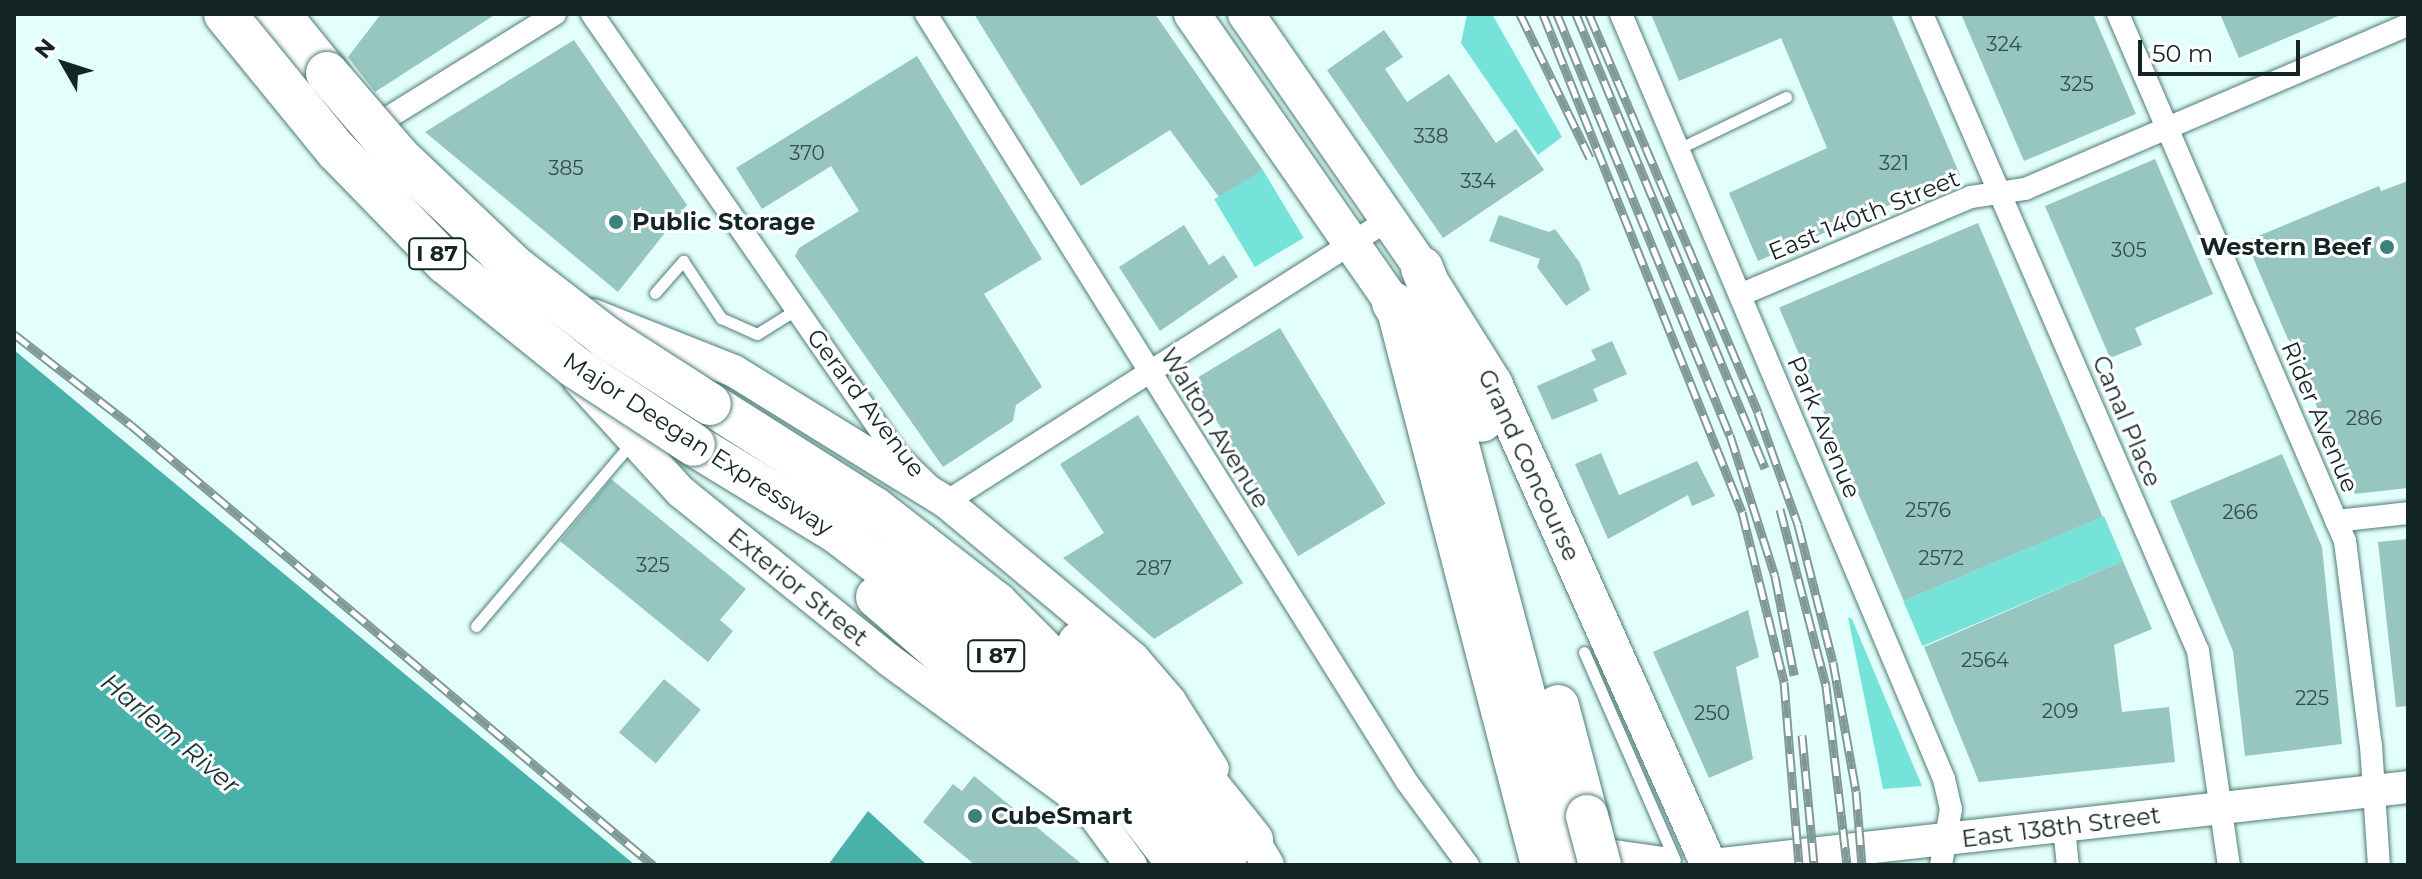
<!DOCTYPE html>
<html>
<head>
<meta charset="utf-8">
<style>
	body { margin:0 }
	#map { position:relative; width:2422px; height:879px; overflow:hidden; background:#e3fffb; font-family:Montserrat,sans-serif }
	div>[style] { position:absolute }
	.green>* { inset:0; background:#75e3da; transform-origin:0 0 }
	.water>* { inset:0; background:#47b1aa }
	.building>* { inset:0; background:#97c5c0; transform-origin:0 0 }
	.roads { filter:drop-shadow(0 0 2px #4f7b77) drop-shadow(0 0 2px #4f7b77) }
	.lane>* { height:11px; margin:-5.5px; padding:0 5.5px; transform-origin:5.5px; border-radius:5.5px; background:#fff }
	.street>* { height:22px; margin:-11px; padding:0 11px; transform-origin:11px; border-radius:11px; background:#fff }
	.secondary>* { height:32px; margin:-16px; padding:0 16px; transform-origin:16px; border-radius:16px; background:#fff }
	.primary>* { height:36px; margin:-18px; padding:0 18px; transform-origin:18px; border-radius:18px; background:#fff }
	.highway>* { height:42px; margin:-21px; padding:0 21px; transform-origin:21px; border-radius:21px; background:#fff }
	.rail>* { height:9px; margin-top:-4.5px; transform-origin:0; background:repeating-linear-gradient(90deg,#fff 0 18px,#819996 0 36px); box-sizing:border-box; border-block:2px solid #819996 }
	.bridges { filter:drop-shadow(0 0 2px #4f7b77) drop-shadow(0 0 2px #4f7b77) }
	.highway-bridge>* { height:42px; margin:-21px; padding:0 21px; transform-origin:21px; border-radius:21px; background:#fff }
	.dots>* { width:22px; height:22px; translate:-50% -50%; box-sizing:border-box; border:4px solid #fff; border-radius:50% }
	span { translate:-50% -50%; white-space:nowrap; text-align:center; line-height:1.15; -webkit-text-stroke:6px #fff; paint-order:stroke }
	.number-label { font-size:20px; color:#344d4b }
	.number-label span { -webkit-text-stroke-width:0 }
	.shield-label span { padding:2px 6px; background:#fff; border:2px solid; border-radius:6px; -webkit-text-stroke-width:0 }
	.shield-label { font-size:22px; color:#132524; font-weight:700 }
	.street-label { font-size:24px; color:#132524 }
	.poi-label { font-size:24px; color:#132524; font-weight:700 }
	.left { translate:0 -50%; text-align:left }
	.right { translate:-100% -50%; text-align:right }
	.water-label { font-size:26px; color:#1a3230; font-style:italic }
	.frame { position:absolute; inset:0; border:16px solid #132524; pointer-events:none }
	.north { position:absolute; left:24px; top:24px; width:80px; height:80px; -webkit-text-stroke:6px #fff; paint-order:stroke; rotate:309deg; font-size:22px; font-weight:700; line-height:32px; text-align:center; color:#132524 }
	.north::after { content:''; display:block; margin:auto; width:28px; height:36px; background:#132524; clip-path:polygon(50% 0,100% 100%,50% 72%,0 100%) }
	.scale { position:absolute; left:2138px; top:40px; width:162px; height:36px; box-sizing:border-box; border:4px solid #132524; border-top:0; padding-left:10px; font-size:24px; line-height:28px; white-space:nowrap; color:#132524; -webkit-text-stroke:6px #fff; paint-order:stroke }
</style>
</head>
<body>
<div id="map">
	<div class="green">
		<i style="clip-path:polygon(1467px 14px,1492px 14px,1562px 137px,1538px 155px,1461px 43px)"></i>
		<i style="left:1263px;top:170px;width:79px;height:57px;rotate:59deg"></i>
		<i style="left:2104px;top:516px;width:49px;height:218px;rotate:67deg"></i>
		<i style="clip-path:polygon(1848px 617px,1852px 619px,1922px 786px,1883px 789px)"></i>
	</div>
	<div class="water">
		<i style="clip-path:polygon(14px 350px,635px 865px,15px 865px)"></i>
		<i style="clip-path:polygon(868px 811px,927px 865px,828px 865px)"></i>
	</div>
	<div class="building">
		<i style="clip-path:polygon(381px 14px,496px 14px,375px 92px,348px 57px)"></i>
		<i style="clip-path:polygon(974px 14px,1155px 14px,1263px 170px,1219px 197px,1170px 130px,1081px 186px)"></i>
		<i style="clip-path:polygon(1651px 14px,1891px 14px,1960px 175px,1758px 261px,1729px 193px,1827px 148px,1781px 38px,1679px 81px)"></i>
		<i style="clip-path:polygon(1961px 14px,2093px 14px,2136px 114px,2024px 161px)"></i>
		<i style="clip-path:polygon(2220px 14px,2343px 14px,2239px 58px)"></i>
		<i style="clip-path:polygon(1384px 30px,1403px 57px,1385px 69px,1407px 102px,1449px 74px,1496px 143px,1516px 129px,1544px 170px,1443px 238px,1327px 70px)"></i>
		<i style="clip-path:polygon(574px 40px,687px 205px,618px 292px,425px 132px)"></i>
		<i style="clip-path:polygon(917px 56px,1042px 259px,984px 294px,1042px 387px,1016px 405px,1013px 421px,943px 467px,795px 256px,799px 248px,859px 211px,831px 166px,762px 209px,736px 168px)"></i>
		<i style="clip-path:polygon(2155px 159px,2213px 294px,2135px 328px,2142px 345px,2110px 358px,2045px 206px)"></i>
		<i style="clip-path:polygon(2408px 181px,2408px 488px,2354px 494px,2246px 241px,2379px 186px,2381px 191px)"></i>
		<i style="clip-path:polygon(1499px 215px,1549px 232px,1555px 229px,1580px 263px,1590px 290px,1566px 306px,1537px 267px,1540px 259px,1489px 241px)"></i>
		<i style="left:1978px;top:223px;width:319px;height:216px;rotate:67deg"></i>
		<i style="clip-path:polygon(1184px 225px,1209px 265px,1224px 255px,1238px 277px,1160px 331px,1119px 267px)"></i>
		<i style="left:1280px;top:328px;width:205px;height:102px;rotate:59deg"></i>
		<i style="clip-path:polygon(1612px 341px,1627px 374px,1593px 389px,1598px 401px,1552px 420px,1537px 386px,1596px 360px,1591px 350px)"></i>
		<i style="clip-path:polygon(1138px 415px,1243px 583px,1154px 639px,1063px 558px,1104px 533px,1060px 464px)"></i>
		<i style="clip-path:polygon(1601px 453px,1619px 495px,1697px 461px,1715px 496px,1692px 506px,1688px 495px,1608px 539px,1575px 464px)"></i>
		<i style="clip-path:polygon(2282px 454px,2322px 547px,2342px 744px,2245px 756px,2233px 651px,2170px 501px)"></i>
		<i style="clip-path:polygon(611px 479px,746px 589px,720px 620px,733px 631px,708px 662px,560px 541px)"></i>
		<i style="clip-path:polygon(2408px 539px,2408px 706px,2396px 707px,2378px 542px)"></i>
		<i style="clip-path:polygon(2123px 561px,2152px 629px,2114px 645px,2122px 712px,2169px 707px,2175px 762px,1979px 782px,1924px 647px)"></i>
		<i style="clip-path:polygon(1748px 610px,1759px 657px,1736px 667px,1753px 759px,1709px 778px,1653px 652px)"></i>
		<i style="left:664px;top:679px;width:48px;height:70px;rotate:40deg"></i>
		<i style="clip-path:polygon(974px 776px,1083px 865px,975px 865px,923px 822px,953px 784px,962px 791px)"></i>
	</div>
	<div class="roads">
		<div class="lane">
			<i style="left:1678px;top:149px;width:120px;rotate:-25.7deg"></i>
			<i style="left:655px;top:293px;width:43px;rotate:-48.8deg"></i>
			<i style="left:683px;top:261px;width:69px;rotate:56.3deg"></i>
			<i style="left:721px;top:318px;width:39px;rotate:24deg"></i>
			<i style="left:757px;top:334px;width:47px;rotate:-32deg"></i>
			<i style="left:476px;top:626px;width:240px;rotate:-49.7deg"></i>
			<i style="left:1584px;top:652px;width:227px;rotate:66.4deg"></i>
		</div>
		<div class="street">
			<i style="left:592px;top:14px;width:534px;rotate:55.3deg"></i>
			<i style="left:896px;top:453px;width:70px;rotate:44.4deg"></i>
			<i style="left:946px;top:502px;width:524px;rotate:-32.54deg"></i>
			<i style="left:926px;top:14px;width:906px;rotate:57.94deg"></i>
			<i style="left:1407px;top:782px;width:103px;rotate:53.7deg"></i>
			<i style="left:1621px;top:14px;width:830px;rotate:67.11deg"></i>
			<i style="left:1944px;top:779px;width:31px;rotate:77deg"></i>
			<i style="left:1951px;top:809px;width:57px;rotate:100.1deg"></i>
			<i style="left:1922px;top:14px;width:694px;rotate:66.57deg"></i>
			<i style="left:2198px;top:651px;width:216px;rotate:81.8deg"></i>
			<i style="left:2118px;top:14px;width:574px;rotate:66.7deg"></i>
			<i style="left:2345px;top:541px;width:207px;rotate:82.8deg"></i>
			<i style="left:2371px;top:746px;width:119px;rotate:86.2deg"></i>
			<i style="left:368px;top:130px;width:220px;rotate:-31.8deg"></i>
			<i style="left:1740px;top:295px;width:251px;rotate:-23deg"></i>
			<i style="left:1971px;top:197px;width:55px;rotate:-8.4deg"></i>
			<i style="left:2025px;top:189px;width:417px;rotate:-23.2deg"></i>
			<i style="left:2336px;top:521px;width:72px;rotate:-6.3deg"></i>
			<i style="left:2064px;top:828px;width:37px;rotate:84deg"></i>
		</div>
		<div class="secondary">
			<i style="left:253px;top:14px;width:57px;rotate:52.1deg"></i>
			<i style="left:593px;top:315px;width:152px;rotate:21.7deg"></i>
			<i style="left:734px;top:371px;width:249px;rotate:31.7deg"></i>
			<i style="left:946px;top:502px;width:244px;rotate:39.8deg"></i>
			<i style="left:1133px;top:658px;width:57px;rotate:49.3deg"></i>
			<i style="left:1170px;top:701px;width:80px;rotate:57.7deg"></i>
			<i style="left:579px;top:380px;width:151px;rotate:47.7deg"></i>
			<i style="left:681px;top:492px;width:267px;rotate:38.9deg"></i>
			<i style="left:889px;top:660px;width:244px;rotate:36.2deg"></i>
			<i style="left:1086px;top:804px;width:76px;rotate:53.6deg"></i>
			<i style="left:1241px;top:820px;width:52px;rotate:59deg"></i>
			<i style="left:1576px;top:865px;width:33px;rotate:-18deg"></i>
			<i style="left:1607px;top:855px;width:57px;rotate:8.1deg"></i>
			<i style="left:1713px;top:865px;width:699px;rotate:-6.4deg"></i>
		</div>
		<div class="primary">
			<i style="left:1192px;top:14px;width:352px;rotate:55.2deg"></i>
			<i style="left:1393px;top:303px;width:581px;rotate:75.44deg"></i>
			<i style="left:1246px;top:14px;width:309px;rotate:55.3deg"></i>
			<i style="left:1422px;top:268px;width:136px;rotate:57.9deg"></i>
			<i style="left:1494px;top:383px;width:528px;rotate:65.96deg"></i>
		</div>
		<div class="highway">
			<i style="left:279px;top:14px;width:76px;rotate:50.9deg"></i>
			<i style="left:1422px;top:268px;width:164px;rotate:68.6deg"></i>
			<i style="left:1393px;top:303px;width:68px;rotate:58.9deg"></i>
			<i style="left:1428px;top:361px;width:66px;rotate:68.8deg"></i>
			<i style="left:1452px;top:423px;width:457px;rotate:75.1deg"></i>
			<i style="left:710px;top:404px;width:194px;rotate:32.4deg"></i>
			<i style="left:874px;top:508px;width:155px;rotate:37.9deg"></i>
			<i style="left:996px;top:603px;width:160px;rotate:45deg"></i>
			<i style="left:1109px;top:716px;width:189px;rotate:51.9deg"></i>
			<i style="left:694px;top:445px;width:169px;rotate:31.4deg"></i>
			<i style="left:838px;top:533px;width:190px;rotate:37.5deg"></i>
			<i style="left:989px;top:649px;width:132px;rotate:44.7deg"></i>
			<i style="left:1083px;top:742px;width:156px;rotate:52deg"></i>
			<i style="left:877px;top:597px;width:181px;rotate:41deg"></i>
			<i style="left:1014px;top:716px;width:114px;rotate:50.7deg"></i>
			<i style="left:1079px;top:643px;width:151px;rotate:46.9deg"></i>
			<i style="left:1182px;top:753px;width:112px;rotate:51.2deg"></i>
			<i style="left:1558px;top:706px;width:114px;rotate:75.2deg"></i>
		</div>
	</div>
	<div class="rail">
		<i style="left:1520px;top:14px;width:160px;rotate:64.1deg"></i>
		<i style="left:1543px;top:14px;width:536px;rotate:68.22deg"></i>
		<i style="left:1742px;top:512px;width:175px;rotate:76.1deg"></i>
		<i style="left:1784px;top:682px;width:184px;rotate:85.3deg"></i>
		<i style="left:1557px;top:14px;width:455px;rotate:67.7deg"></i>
		<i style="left:1730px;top:435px;width:148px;rotate:72.3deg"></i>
		<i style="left:1775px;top:576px;width:101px;rotate:79.1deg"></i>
		<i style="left:1576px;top:14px;width:492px;rotate:67.4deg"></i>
		<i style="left:1589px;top:14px;width:433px;rotate:67deg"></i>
		<i style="left:1758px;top:413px;width:119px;rotate:70.3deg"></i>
		<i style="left:1798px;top:525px;width:141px;rotate:75.7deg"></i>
		<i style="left:1833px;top:662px;width:131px;rotate:79.9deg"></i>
		<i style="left:1856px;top:791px;width:74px;rotate:85.4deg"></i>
		<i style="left:14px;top:334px;width:148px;rotate:37.9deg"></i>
		<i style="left:131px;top:425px;width:683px;rotate:40.13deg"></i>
		<i style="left:1780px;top:509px;width:183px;rotate:75.4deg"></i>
		<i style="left:1826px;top:686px;width:180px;rotate:83.3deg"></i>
		<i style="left:1802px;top:735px;width:131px;rotate:84.7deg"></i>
	</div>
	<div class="bridges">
		<div class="highway-bridge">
			<i style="left:225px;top:14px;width:176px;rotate:50.8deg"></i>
			<i style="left:336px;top:150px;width:158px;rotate:45.8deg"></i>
			<i style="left:446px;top:263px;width:166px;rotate:38.9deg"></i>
			<i style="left:575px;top:367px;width:142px;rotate:33.2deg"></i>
			<i style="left:327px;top:73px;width:111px;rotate:49.4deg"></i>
			<i style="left:399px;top:157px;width:160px;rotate:43.5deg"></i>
			<i style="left:515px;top:267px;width:116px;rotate:37.7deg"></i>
			<i style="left:607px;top:338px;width:122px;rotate:32.7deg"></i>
			<i style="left:1587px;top:816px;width:51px;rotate:75.1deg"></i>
		</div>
	</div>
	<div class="dots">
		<i style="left:616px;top:222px;background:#3b827d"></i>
		<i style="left:2387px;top:247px;background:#3b827d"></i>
		<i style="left:975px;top:816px;background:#3b827d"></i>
	</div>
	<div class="number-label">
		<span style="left:2004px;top:44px">324</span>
		<span style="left:2077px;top:84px">325</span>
		<span style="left:1431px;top:136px">338</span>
		<span style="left:807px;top:153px">370</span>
		<span style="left:1894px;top:163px">321</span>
		<span style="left:566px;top:168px">385</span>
		<span style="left:1478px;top:181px">334</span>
		<span style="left:2129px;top:250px">305</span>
		<span style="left:2364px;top:418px">286</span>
		<span style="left:1928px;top:510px">2576</span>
		<span style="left:2240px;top:512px">266</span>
		<span style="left:1941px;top:558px">2572</span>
		<span style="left:653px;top:565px">325</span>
		<span style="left:1154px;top:568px">287</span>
		<span style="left:1985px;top:660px">2564</span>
		<span style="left:2312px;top:698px">225</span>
		<span style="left:2060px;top:711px">209</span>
		<span style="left:1712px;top:713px">250</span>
	</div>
	<div class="shield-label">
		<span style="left:437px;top:254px">I 87</span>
		<span style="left:996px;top:656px">I 87</span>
	</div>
	<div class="street-label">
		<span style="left:1864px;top:215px;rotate:-22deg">East 140th Street</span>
		<span style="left:866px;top:403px;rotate:53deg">Gerard Avenue</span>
		<span style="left:2320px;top:417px;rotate:67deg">Rider Avenue</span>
		<span style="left:2127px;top:421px;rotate:67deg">Canal Place</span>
		<span style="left:1824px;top:427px;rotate:67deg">Park Avenue</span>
		<span style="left:1215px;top:428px;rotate:58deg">Walton Avenue</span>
		<span style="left:698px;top:444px;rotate:33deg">Major Deegan Expressway</span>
		<span style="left:1529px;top:465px;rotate:65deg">Grand Concourse</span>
		<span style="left:798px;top:587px;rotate:39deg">Exterior Street</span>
		<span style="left:2061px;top:827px;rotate:-7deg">East 138th Street</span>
	</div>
	<div class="poi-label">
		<span class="left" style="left:632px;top:222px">Public Storage</span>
		<span class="right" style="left:2371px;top:247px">Western Beef</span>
		<span class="left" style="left:991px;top:816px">CubeSmart</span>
	</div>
	<div class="water-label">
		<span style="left:170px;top:734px;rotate:40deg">Harlem River</span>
	</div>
	<div class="frame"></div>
	<div class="north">N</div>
	<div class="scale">50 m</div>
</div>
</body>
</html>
